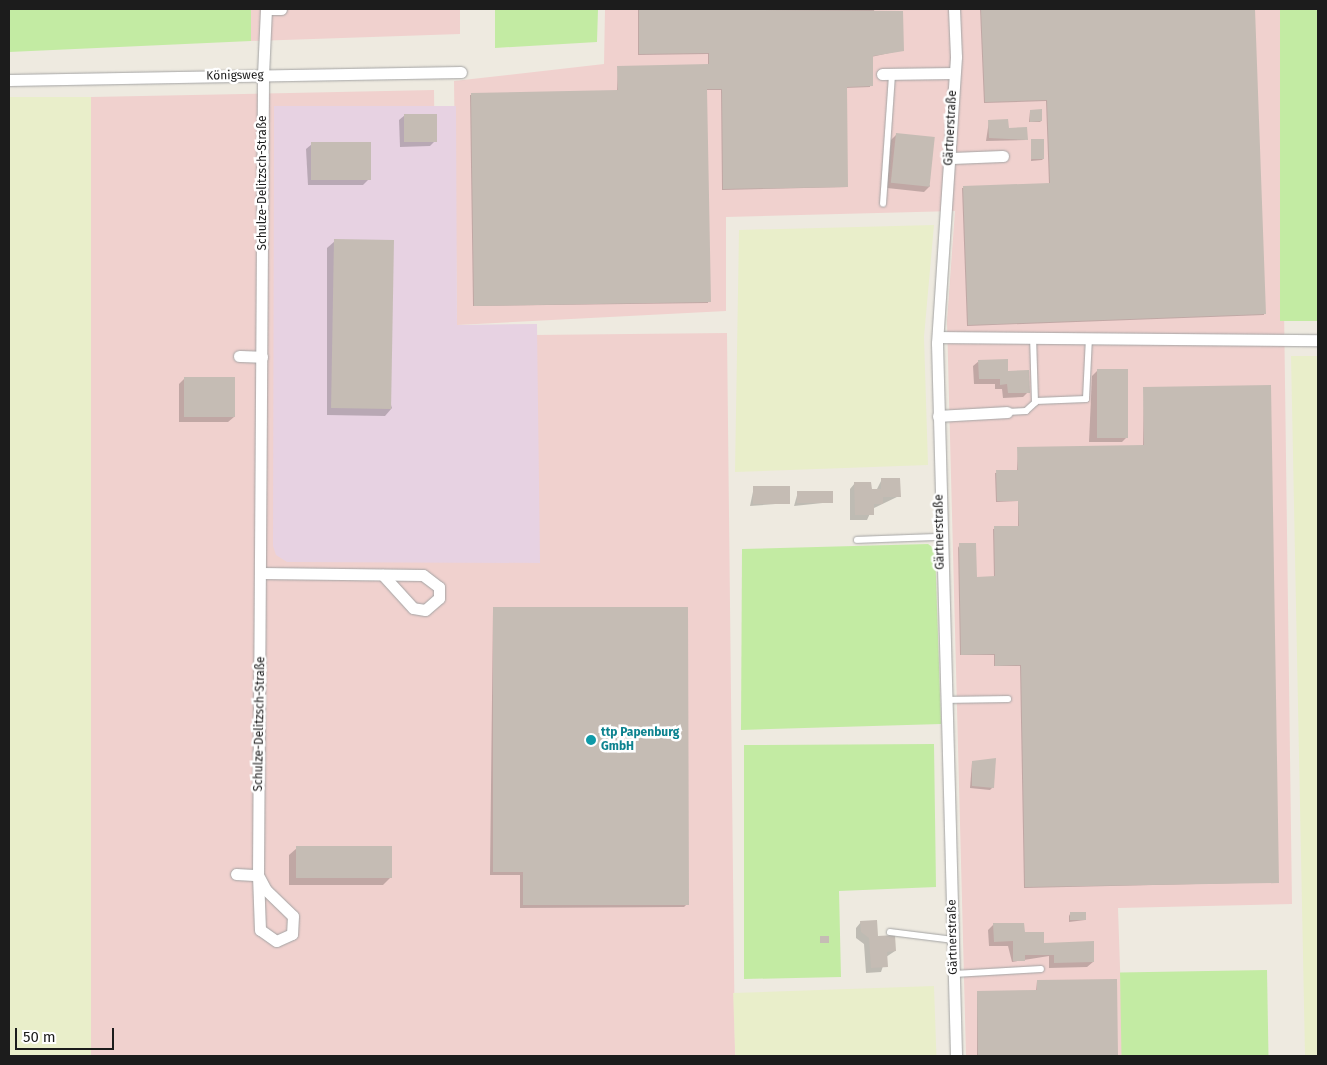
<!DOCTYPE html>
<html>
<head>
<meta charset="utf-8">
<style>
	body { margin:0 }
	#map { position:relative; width:1327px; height:1065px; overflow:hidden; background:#eeeae0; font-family:"Fira Sans",sans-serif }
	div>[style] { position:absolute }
	.commercial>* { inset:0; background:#f0d1ce }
	.industrial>* { inset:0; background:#e7d2e2 }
	.farmland>* { inset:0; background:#e9eeca; transform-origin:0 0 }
	.grass>* { inset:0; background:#c3eba3; transform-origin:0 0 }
	.shadow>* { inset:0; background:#0003 }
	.building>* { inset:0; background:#c5bcb4; transform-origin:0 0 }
	.roads { filter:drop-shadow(0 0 1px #a3a3a3) drop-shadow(0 0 1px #a3a3a3) }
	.service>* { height:5.5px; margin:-2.75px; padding:0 2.75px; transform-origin:2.75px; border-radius:2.75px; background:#fff }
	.minor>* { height:11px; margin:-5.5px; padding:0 5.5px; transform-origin:5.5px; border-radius:5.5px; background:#fff }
	.dots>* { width:14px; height:14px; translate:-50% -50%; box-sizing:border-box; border:2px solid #fff; border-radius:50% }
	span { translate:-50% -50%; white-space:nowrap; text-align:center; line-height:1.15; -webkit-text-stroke:5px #fff; paint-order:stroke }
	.street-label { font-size:12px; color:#1c1c1c }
	.culture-label { font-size:12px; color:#0d838f; font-weight:700 }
	.left { translate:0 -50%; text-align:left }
	.frame { position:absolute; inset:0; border:10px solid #1c1c1c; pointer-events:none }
	.scale { position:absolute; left:15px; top:1028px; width:99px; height:22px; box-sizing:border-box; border:2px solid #1c1c1c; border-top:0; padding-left:6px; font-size:15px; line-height:18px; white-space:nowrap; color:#1c1c1c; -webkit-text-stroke:4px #fff; paint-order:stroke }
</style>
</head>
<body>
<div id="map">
	<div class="commercial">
		<i style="clip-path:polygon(251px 9px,460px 9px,460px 34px,251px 41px)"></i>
		<i style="clip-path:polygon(605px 9px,1280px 9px,1292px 904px,1118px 908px,1123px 1056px,966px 1056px,947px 321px,955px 211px,726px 217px,726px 311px,457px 325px,454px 81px,604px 64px)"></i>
		<i style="clip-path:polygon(434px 90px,437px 336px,727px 333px,735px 1056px,84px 1056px,91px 97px)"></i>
	</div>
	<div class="industrial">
		<i style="clip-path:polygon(274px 106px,456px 106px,457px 325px,537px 324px,540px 563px,287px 562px,276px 555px,273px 546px)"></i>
	</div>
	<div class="farmland">
		<i style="left:9px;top:97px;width:82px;height:959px"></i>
		<i style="clip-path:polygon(934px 225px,924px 337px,928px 465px,735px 472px,739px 230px)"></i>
		<i style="clip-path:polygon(1291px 356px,1318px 356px,1318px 1056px,1305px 1056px)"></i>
		<i style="left:934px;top:986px;width:70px;height:201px;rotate:88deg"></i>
	</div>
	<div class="grass">
		<i style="clip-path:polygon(9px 9px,251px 9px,251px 41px,9px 52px)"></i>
		<i style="clip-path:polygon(495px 9px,598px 9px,597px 42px,495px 48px)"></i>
		<i style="left:1280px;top:9px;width:38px;height:312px"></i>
		<i style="clip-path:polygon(928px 544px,935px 549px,941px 724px,741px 730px,742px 549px)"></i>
		<i style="clip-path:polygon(934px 744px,936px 887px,839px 891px,841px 977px,744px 979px,744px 745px)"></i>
		<i style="left:1267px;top:970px;width:86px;height:147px;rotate:89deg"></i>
	</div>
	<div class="shadow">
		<i style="clip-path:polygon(638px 9px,873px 9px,903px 50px,871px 57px,870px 87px,845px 88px,847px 187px,722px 190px,721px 90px,706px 90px,708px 303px,473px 306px,470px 95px,617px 92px,618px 67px,708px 66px,708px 54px,638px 55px)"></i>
		<i style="clip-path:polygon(980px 9px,1254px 9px,1264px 315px,967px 326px,962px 188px,1049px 184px,1046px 101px,984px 103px)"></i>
		<i style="clip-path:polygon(1030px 111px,1041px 121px,1040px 122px,1029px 122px)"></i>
		<i style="clip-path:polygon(405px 115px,435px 141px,430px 146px,400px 147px,399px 120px)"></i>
		<i style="clip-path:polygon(989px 121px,1008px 129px,1026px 140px,986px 141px)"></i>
		<i style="clip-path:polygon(896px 135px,930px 186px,924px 192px,887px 188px,891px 140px)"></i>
		<i style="clip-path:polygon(1032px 141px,1043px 159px,1042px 160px,1031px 161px)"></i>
		<i style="clip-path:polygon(312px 144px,368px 180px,363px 185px,308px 185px,306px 149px)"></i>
		<i style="clip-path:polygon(335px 241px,392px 408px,385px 416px,327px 415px,327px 248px)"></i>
		<i style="clip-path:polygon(979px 361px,1007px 372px,1028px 392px,1023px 397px,1003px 398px,1002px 389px,995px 389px,995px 384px,974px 384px,973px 366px)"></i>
		<i style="clip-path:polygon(1098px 370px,1127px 437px,1122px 442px,1089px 442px,1092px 376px)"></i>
		<i style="clip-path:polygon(184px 379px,234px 417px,228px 422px,179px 422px,179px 384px)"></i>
		<i style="clip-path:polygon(1144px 388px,1278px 882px,1024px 888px,1020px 666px,994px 666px,994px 655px,960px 655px,958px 546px,976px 578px,994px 578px,993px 529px,1018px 527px,1018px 501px,996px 502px,995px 473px,1017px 471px,1018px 449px,1143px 447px)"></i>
		<i style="clip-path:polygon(882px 479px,899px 496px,872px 509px,867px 520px,850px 520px,850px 489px,855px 483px,876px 491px)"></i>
		<i style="clip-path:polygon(754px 487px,789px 503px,750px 506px)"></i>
		<i style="clip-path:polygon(798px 492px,832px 502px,794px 506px)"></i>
		<i style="clip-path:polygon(493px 609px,687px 904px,684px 907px,520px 908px,520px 875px,490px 875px)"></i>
		<i style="clip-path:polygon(972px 762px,993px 787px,990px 790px,970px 788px)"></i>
		<i style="clip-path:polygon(297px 848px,390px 878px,383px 885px,289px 885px,289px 855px)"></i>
		<i style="clip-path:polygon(1069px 916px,1070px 914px,1085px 920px,1069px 922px)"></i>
		<i style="clip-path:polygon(861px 922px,895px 951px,886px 957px,881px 972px,866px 973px,864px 944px,856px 938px,856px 928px)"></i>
		<i style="clip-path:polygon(994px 924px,1043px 945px,1093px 942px,1093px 962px,1087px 967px,1049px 968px,1049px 956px,1012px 962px,1008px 946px,989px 946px,988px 930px)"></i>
		<i style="clip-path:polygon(1115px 980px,1116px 1056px,977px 1056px,977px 992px,1036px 991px,1037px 981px)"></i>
	</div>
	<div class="building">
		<i style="clip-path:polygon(639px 9px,903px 11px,904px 51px,873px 56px,873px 86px,847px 87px,848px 187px,723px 189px,722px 89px,707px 89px,711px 302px,474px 306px,471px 93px,618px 90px,617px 66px,709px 64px,709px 53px,639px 54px)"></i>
		<i style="clip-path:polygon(981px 9px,1255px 9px,1266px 314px,968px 325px,963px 186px,1050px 183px,1047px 100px,985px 102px)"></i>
		<i style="clip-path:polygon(1042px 109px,1042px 121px,1030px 122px,1030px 110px)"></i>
		<i style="left:404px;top:114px;width:33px;height:28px"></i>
		<i style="clip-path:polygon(1008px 119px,1009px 128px,1027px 127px,1028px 140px,989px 138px,988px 120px)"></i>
		<i style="left:896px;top:133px;width:39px;height:50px;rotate:6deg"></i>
		<i style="left:1044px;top:139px;width:20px;height:13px;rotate:90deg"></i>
		<i style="left:311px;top:142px;width:60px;height:38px"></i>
		<i style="left:334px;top:239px;width:60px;height:169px;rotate:1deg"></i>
		<i style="clip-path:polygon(1008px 359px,1008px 371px,1029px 370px,1030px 393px,1008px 393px,1007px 384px,1000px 385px,1000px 379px,979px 379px,978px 360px)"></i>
		<i style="left:1097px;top:369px;width:31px;height:69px"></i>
		<i style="left:184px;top:377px;width:51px;height:40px"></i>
		<i style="clip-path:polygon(1271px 385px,1279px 883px,1025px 887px,1021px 665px,995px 666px,995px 654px,961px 655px,959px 543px,976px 543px,977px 577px,995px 576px,994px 526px,1019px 526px,1018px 501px,997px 501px,996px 470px,1018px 470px,1017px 447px,1144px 445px,1143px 387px)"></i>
		<i style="clip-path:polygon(881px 478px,900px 478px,901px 497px,883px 497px,883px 504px,874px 504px,874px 515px,855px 515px,854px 482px,871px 482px,872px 489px,881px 489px)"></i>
		<i style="left:753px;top:486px;width:37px;height:18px"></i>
		<i style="left:797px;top:491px;width:36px;height:12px"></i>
		<i style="clip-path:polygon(493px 607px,688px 607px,689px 905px,523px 905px,523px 872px,493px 872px)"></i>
		<i style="clip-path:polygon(996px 758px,994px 788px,972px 786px,972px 761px)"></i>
		<i style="left:296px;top:846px;width:96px;height:32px"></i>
		<i style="left:1086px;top:912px;width:8px;height:16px;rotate:90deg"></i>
		<i style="clip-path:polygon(877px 920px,878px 936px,895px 935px,896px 951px,887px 952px,888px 967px,871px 968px,869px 938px,861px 932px,860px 921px)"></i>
		<i style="clip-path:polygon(993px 923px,1024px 923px,1025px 932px,1044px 932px,1044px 943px,1094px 941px,1094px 962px,1054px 963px,1054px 955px,1025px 955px,1025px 961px,1013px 961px,1013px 941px,994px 942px)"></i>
		<i style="left:820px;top:936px;width:9px;height:7px"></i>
		<i style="clip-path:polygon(1117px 979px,1118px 1056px,978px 1056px,977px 991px,1037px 990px,1037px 980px)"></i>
	</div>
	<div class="roads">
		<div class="service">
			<i style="left:883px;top:204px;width:129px;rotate:-86deg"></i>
			<i style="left:1036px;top:401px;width:50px;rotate:-2.3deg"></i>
			<i style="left:1086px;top:399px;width:61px;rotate:-87.2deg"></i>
			<i style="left:1007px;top:412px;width:19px;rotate:-3deg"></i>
			<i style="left:1026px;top:411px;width:12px;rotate:-42deg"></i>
			<i style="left:1035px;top:403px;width:66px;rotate:-91.7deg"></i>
			<i style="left:857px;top:540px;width:83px;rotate:-2.1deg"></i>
			<i style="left:945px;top:700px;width:63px;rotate:-0.9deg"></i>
			<i style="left:890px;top:932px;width:64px;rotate:7.1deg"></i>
			<i style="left:954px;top:974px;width:87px;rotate:-3.3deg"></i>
		</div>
		<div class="minor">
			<i style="left:266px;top:9px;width:15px"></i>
			<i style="left:954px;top:9px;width:48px;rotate:87.6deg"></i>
			<i style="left:956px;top:57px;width:287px;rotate:93.8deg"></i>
			<i style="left:937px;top:343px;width:713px;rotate:88.47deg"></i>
			<i style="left:882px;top:74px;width:72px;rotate:-0.8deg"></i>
			<i style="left:9px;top:80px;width:452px;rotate:-1deg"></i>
			<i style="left:951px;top:158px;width:52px;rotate:-2.2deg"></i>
			<i style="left:938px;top:337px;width:380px;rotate:0.5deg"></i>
			<i style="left:239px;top:356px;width:23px;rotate:2deg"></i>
			<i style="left:938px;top:416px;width:69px;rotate:-3.3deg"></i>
			<i style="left:261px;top:573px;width:162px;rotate:0.7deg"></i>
			<i style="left:423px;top:575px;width:20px;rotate:37deg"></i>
			<i style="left:439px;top:587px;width:11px;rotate:90deg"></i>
			<i style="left:439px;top:598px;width:18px;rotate:139deg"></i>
			<i style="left:425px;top:610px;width:12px;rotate:-171deg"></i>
			<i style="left:413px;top:608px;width:45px;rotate:-132.3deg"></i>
			<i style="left:236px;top:874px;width:22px;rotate:3deg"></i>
			<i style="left:258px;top:875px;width:17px;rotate:62deg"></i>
			<i style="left:266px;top:890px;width:37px;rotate:44deg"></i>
			<i style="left:293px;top:916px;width:18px;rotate:93deg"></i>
			<i style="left:292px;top:934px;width:17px;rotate:156deg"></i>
			<i style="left:276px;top:941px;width:19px;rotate:-145deg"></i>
			<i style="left:260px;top:930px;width:55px;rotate:-92.1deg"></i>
			<i style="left:258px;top:875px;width:800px;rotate:-89.64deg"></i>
			<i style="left:263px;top:75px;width:66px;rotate:-87.4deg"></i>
		</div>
	</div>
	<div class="dots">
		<i style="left:591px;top:740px;background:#0f9aa8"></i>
	</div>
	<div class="street-label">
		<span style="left:235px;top:76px;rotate:-1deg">Königsweg</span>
		<span style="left:951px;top:128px;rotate:-87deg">Gärtnerstraße</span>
		<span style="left:263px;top:183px;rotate:-90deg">Schulze-Delitzsch-Straße</span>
		<span style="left:940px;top:532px;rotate:-91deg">Gärtnerstraße</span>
		<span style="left:260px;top:724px;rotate:-89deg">Schulze-Delitzsch-Straße</span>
		<span style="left:953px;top:937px;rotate:-91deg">Gärtnerstraße</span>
	</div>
	<div class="culture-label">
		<span class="left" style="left:601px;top:740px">ttp Papenburg<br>GmbH</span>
	</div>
	<div class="frame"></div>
	<div class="scale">50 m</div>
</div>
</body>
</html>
